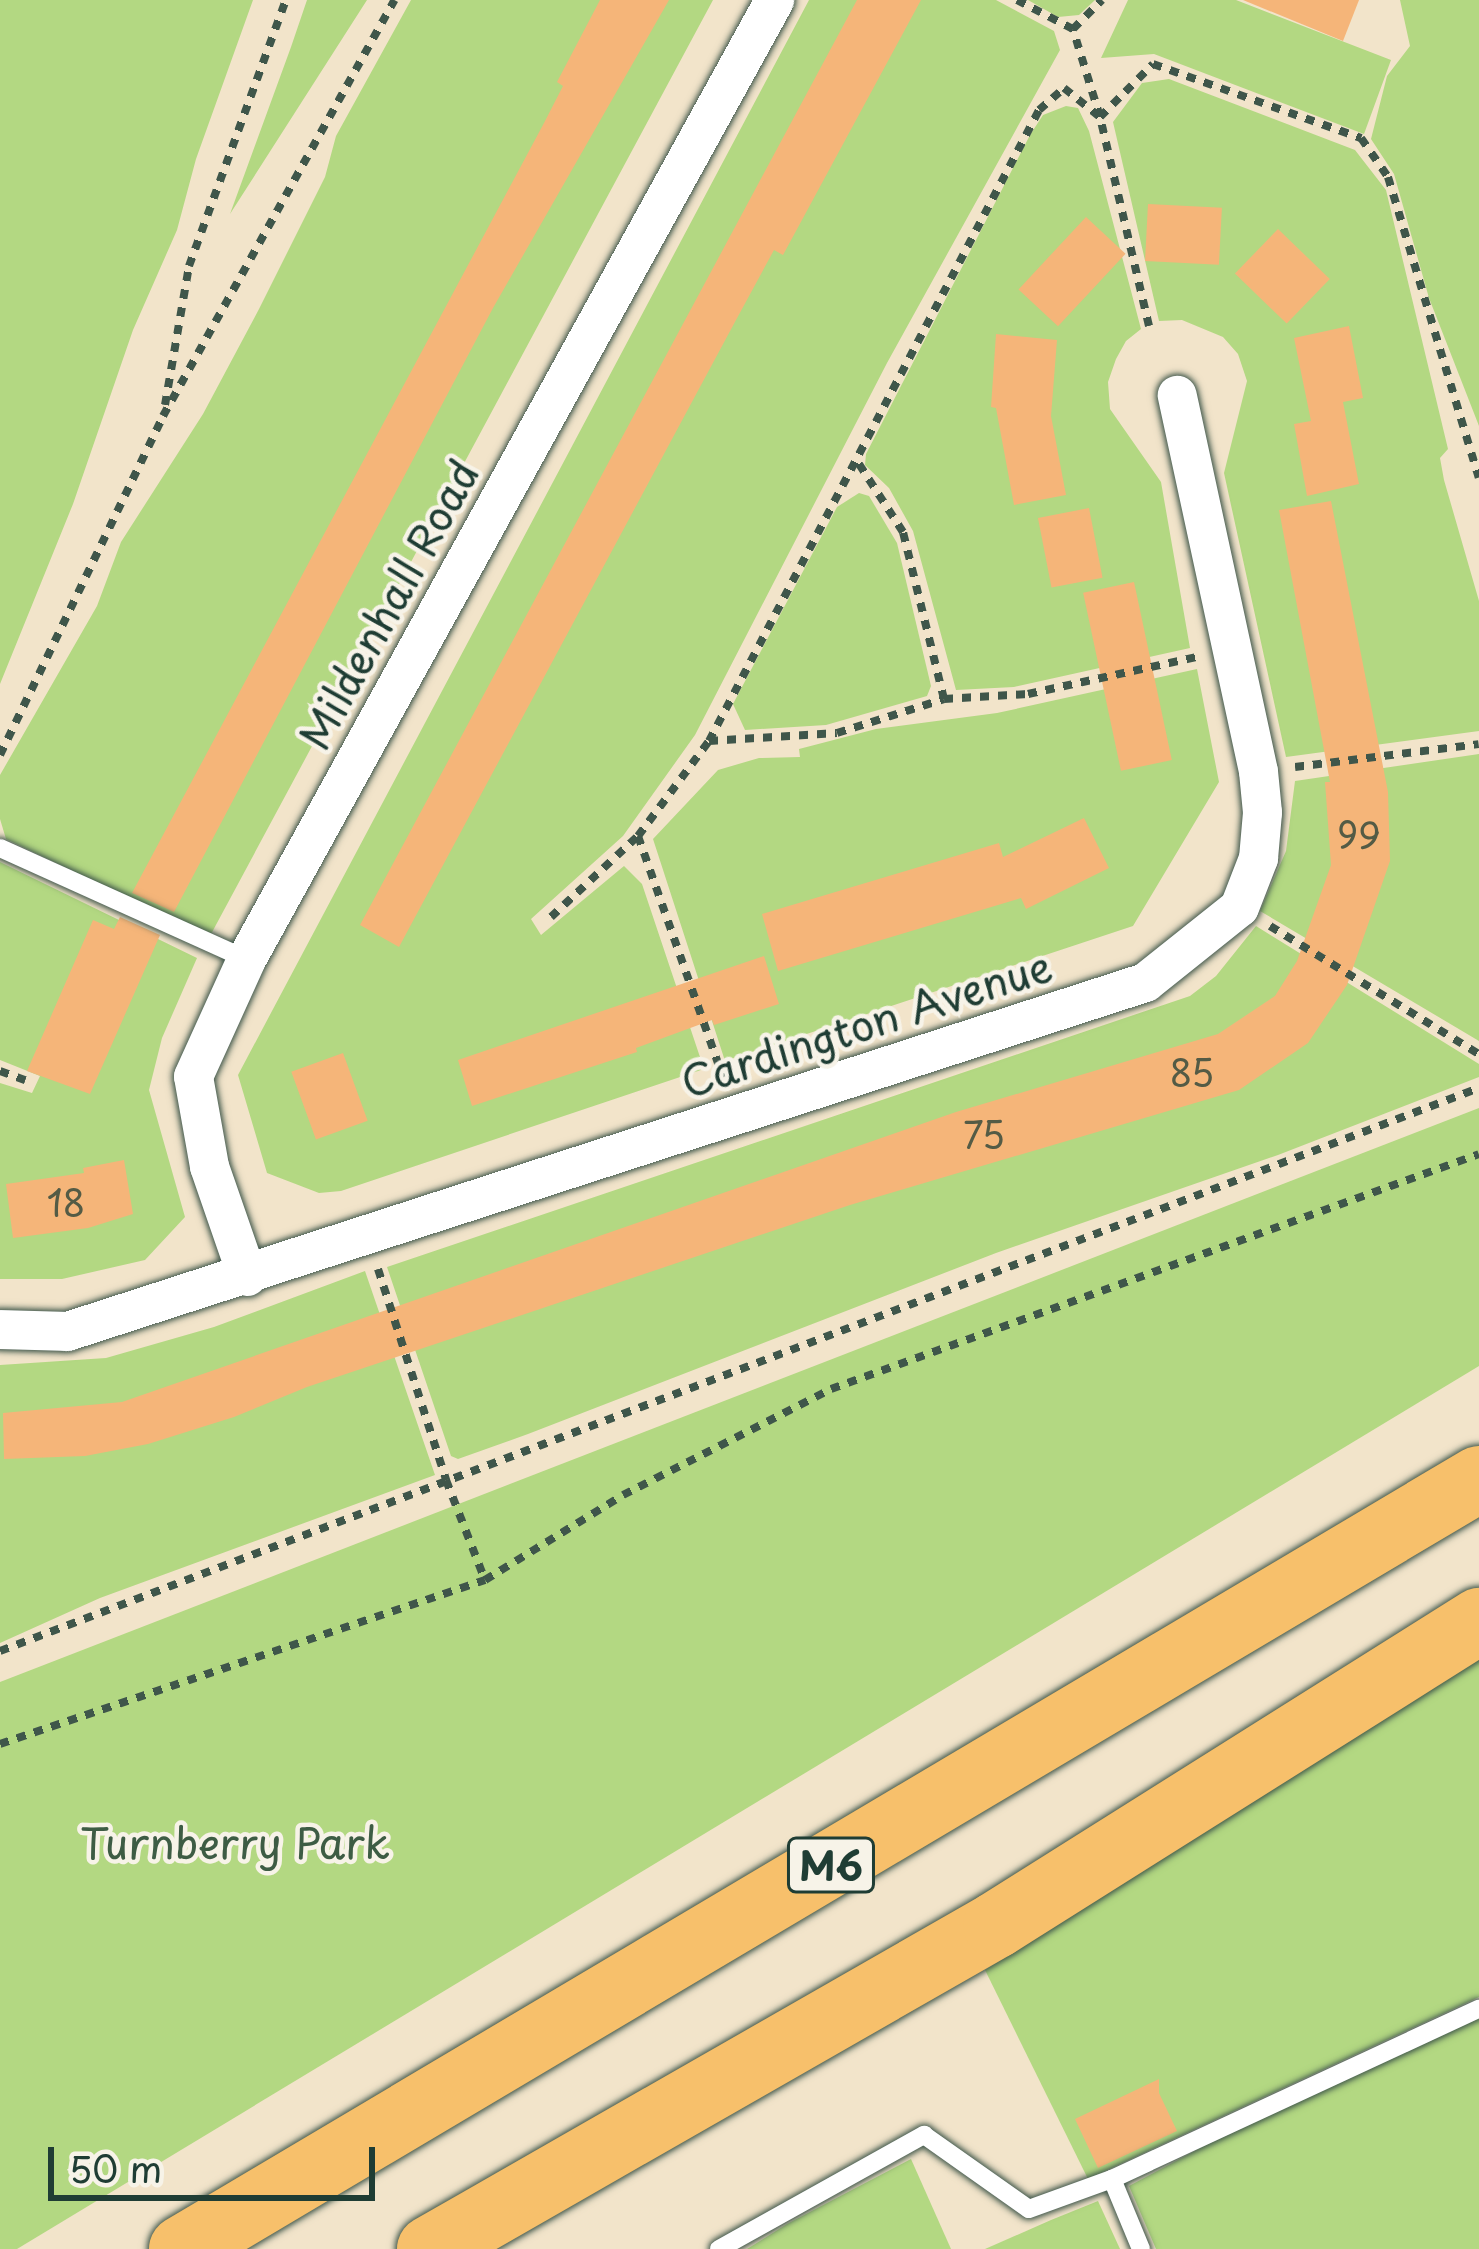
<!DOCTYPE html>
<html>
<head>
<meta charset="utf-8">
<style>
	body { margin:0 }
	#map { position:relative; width:1479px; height:2249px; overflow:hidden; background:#f2e4ca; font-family:"Playpen Sans",sans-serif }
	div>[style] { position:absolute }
	.green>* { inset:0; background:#b3d882 }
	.building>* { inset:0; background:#f5b579; transform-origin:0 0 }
	.path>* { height:8px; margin-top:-4px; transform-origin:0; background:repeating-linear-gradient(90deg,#3f564a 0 9px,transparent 0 18px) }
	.roads { filter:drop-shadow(0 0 3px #3f564a) drop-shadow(0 0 3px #3f564a) }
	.lane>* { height:18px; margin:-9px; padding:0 9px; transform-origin:9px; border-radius:9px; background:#fff }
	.street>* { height:39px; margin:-19.5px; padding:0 19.5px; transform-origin:19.5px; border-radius:19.5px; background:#fff }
	.highway>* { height:66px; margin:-33px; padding:0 33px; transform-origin:33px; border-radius:33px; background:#f7c06b }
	span { translate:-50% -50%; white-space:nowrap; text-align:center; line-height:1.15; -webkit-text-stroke:9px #f7f3e8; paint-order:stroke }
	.number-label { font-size:36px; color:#545b45 }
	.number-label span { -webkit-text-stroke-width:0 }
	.shield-label span { padding:3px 9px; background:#f7f3e8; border:3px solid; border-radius:9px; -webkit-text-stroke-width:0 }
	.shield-label { font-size:39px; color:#1f3d34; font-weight:700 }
	.street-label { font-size:42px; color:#1f3d34 }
	.park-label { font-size:42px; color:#3d5c44 }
	.scale { position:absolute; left:48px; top:2147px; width:327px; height:54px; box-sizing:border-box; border:6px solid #1f3d34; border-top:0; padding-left:15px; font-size:36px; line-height:42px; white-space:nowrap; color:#1f3d34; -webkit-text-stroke:9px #f7f3e8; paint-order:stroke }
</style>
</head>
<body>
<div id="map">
	<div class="green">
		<i style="clip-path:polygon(0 0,253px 0,196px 159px,177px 230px,133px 330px,73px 504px,0 684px)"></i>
		<i style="clip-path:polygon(307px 0,367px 0,230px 214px,291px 47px)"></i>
		<i style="clip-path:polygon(411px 0,713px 0,210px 936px,6px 839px,0 819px,0 775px,97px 606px,121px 542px,203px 414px,259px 309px,325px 177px,336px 136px)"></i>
		<i style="clip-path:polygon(809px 0,996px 0,1054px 31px,1060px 50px,887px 363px,695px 735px,623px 836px,531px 919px,541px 935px,624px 866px,642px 884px,704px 1069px,341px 1191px,319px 1193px,267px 1173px,238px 1075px)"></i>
		<i style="clip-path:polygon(1028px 0,1095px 0,1079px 15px,1058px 17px)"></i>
		<i style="clip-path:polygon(1128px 0,1236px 0,1391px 60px,1364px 134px,1154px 54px,1101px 58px)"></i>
		<i style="clip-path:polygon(1400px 0,1479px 0,1479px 426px,1429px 298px,1394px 174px,1371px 139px,1387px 76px,1410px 46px)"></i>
		<i style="clip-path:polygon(1169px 79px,1355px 150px,1386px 190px,1448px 449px,1440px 458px,1444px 480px,1479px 601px,1479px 731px,1286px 757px,1224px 473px,1247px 381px,1238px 354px,1223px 337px,1182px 320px,1159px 321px,1113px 122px,1142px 83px)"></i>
		<i style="clip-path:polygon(1066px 106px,1078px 108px,1089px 131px,1141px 329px,1126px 341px,1116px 359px,1108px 382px,1110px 409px,1161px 482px,1190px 648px,1014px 687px,956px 690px,913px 531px,889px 488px,865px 465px,866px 454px,1030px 135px,1043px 115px)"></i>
		<i style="clip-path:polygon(859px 493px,869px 496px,897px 543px,931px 686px,927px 696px,826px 725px,745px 730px,733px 704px,837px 507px)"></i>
		<i style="clip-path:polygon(1197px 669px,1219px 782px,1133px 926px,725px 1061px,653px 839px,718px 770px,759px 758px,800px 757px,799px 749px,876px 729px,997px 713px)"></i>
		<i style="clip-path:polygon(1479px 754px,1479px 1041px,1260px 911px,1286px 851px,1295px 781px)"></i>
		<i style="clip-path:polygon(0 862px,197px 958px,162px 1038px,149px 1090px,185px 1217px,145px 1260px,62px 1279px,0 1279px,0 1083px,32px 1093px,40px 1076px,0 1060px)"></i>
		<i style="clip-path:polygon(1256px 926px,1479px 1064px,1479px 1077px,1278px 1155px,996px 1253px,528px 1434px,458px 1459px,451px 1456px,387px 1267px,1190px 996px,1216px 976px)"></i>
		<i style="clip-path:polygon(1479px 1108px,1479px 1366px,17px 2249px,0 2249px,0 1682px)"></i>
		<i style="clip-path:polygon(365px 1271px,435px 1475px,100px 1598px,0 1643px,0 1365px,106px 1358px,214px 1327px)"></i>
		<i style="clip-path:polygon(1479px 1658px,1479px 1997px,1088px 2179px,985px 1970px)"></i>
		<i style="clip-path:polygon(1479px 2017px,1479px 2249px,1156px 2249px,1129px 2186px,1270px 2111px)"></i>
		<i style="clip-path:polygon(911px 2159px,951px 2249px,747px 2249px,787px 2224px)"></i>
		<i style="clip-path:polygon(1098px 2201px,1120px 2249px,985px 2249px,1051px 2220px)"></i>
	</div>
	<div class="building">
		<i style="clip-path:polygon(600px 0,669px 0,493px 308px,174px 912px,132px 893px,544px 123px,563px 86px,557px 82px)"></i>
		<i style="clip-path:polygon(857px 0,921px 0,783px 255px,774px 250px,736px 320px,399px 947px,360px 925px)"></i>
		<i style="clip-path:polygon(1243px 0,1359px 0,1343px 41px)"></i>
		<i style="left:1148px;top:204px;width:74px;height:57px;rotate:3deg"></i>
		<i style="left:1086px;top:217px;width:54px;height:99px;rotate:43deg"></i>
		<i style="left:1278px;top:229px;width:72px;height:62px;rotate:44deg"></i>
		<i style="clip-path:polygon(1349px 326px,1363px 398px,1343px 402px,1359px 484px,1307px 496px,1294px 424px,1311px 421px,1294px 338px)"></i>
		<i style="clip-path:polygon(996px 334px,1057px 340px,1051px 416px,1066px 495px,1014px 505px,996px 408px,991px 407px)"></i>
		<i style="clip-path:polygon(1331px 501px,1388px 792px,1390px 861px,1347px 985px,1308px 1043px,1239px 1090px,850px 1205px,307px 1387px,234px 1417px,148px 1444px,85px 1456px,4px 1459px,3px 1413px,122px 1402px,956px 1112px,1218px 1034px,1275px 996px,1297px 961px,1331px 865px,1325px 782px,1330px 782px,1279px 510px)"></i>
		<i style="left:1089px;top:508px;width:71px;height:52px;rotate:79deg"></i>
		<i style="left:1134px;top:582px;width:182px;height:52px;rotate:78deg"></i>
		<i style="clip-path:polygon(1084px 818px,1109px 868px,1026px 909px,1021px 898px,778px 971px,762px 914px,999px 843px,1003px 857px)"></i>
		<i style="clip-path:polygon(120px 917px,160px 935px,90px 1094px,27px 1071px,93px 920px,114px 929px)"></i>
		<i style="clip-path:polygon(764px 956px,779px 1004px,714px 1025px,712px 1020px,636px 1048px,637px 1052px,472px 1106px,458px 1060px)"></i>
		<i style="left:343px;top:1053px;width:72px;height:55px;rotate:70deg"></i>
		<i style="clip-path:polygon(124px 1160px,133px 1214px,88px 1228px,13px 1238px,6px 1184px,84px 1173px,83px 1168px)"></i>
		<i style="clip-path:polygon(1159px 2079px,1159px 2093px,1177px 2131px,1098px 2168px,1075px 2119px)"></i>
	</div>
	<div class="path">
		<i style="left:1017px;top:0;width:63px;rotate:27.4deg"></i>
		<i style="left:1073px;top:29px;width:41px;rotate:-45deg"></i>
		<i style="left:1149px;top:326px;width:215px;rotate:-103.2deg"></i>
		<i style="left:1100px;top:117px;width:75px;rotate:-45deg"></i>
		<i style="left:1153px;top:64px;width:221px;rotate:19.6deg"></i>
		<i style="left:1361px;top:138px;width:47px;rotate:55.3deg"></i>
		<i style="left:1388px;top:177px;width:314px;rotate:73.2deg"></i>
		<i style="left:165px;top:405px;width:141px;rotate:-80.2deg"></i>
		<i style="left:189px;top:266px;width:283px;rotate:-70deg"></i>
		<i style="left:944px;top:699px;width:84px;rotate:-3.4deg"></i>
		<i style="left:1028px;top:694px;width:172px;rotate:-12.4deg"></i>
		<i style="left:709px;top:741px;width:128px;rotate:-3.6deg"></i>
		<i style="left:837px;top:733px;width:112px;rotate:-17.6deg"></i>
		<i style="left:944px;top:699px;width:172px;rotate:-103.8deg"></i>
		<i style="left:903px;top:532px;width:85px;rotate:-122.9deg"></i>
		<i style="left:0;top:755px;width:376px;rotate:-64.3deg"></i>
		<i style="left:163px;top:416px;width:476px;rotate:-60.9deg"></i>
		<i style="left:1295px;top:767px;width:185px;rotate:-7.1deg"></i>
		<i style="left:638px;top:836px;width:256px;rotate:70.6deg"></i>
		<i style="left:551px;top:917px;width:119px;rotate:-43deg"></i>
		<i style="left:638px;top:836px;width:119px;rotate:-53.2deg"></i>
		<i style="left:709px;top:741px;width:712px;rotate:-62.39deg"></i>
		<i style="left:1039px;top:110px;width:33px;rotate:-41deg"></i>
		<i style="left:1064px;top:88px;width:46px;rotate:38.9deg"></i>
		<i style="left:1100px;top:117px;width:92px;rotate:-107.1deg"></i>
		<i style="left:1270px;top:926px;width:245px;rotate:31.5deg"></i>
		<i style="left:0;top:1071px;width:27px;rotate:20deg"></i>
		<i style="left:378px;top:1269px;width:222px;rotate:72.1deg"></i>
		<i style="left:446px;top:1480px;width:107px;rotate:68.7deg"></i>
		<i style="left:0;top:1651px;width:1583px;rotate:-20.84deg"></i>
		<i style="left:0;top:1744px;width:512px;rotate:-18.68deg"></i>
		<i style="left:485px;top:1580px;width:162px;rotate:-31.6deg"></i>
		<i style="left:623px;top:1495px;width:233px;rotate:-27deg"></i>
		<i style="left:831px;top:1389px;width:689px;rotate:-19.93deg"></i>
	</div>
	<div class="roads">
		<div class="lane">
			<i style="left:0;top:848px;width:270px;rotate:24.3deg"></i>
			<i style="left:1112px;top:2179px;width:76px;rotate:67.5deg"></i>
			<i style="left:719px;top:2249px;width:235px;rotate:-29.1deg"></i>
			<i style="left:924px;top:2135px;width:128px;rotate:35.2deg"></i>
			<i style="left:1029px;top:2209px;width:88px;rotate:-19.9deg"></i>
			<i style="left:1112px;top:2179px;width:404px;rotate:-24.9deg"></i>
		</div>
		<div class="street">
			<i style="left:247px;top:1276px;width:116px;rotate:-109.1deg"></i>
			<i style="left:209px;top:1166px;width:91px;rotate:-100.1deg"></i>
			<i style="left:193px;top:1076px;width:128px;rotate:-65.6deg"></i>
			<i style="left:246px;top:959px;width:1095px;rotate:-61.16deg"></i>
			<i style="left:0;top:1329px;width:67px;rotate:1.7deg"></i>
			<i style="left:67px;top:1331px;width:1133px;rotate:-17.94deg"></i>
			<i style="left:1145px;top:982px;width:120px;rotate:-38.6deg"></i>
			<i style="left:1239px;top:907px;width:53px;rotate:-68.8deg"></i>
			<i style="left:1258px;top:858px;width:46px;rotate:-85deg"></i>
			<i style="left:1262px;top:812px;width:41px;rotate:-95.6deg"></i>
			<i style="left:1258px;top:771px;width:385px;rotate:-102.2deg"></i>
		</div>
		<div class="highway">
			<i style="left:182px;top:2249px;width:1508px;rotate:-30.7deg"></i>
			<i style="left:430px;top:2249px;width:652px;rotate:-29.79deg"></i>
			<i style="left:996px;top:1925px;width:571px;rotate:-32.19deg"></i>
		</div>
	</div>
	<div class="number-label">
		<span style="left:1359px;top:835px">99</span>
		<span style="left:1192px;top:1073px">85</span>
		<span style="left:984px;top:1135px">75</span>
		<span style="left:66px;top:1203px">18</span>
	</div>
	<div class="shield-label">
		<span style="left:831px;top:1865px">M6</span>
	</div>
	<div class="street-label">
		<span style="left:388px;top:604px;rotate:-61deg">Mildenhall Road</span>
		<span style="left:866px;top:1023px;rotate:-18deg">Cardington Avenue</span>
	</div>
	<div class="park-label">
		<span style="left:235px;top:1842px">Turnberry Park</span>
	</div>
	<div class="scale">50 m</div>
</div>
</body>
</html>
